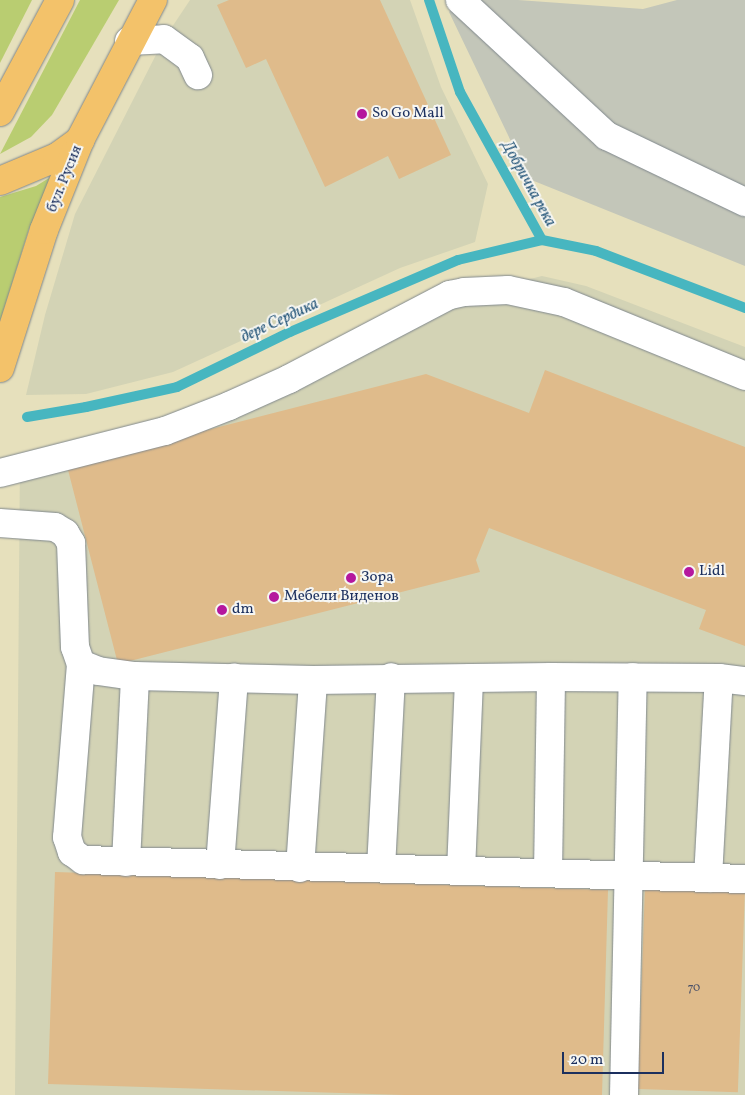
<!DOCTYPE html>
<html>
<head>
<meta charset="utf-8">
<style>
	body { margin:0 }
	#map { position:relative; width:745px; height:1095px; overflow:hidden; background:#e6e0bc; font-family:Vollkorn,serif }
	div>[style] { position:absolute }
	.built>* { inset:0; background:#d3d3b5 }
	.industrial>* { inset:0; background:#c3c6b9 }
	.green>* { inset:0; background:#b9cd71 }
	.stream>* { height:10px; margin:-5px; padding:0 5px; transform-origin:5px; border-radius:5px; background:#47b6c0 }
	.building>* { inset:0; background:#dfbb8b; transform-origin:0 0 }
	.roads { filter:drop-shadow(0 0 1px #80888d) drop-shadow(0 0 1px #80888d) }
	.minor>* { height:28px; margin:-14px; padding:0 14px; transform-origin:14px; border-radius:14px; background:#fff }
	.major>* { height:28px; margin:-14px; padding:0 14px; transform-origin:14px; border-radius:14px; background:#f3c26a }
	.dots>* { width:14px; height:14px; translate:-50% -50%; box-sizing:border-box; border:2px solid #f6f6f2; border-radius:50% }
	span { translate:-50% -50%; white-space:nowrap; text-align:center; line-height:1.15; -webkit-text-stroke:4px #f6f6f2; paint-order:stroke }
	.number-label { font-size:12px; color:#4c5269 }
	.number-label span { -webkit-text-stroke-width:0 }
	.poi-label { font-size:15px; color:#1b2f5e }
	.left { translate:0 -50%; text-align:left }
	.street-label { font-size:15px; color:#1b2f5e }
	.water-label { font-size:16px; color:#28587b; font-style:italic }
	.scale { position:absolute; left:562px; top:1052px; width:102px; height:22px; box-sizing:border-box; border:2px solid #1b2f5e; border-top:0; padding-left:6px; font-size:15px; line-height:18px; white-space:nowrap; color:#1b2f5e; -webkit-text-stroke:4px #f6f6f2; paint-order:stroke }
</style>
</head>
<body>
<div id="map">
	<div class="built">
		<i style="clip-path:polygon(190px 0,410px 0,441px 87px,488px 184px,475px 242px,400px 268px,173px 372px,86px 394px,26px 395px,45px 315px,75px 214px,164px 39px)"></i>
		<i style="clip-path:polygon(542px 276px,586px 286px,745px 347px,745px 1095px,15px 1095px,20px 454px,187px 420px,470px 294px)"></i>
	</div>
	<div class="industrial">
		<i style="clip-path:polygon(459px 0,518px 0,643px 9px,677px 0,745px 0,745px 266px,529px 179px,449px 12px)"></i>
	</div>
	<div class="green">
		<i style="clip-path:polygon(0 0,32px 0,0 63px)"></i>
		<i style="clip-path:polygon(80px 0,119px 0,52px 115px,31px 137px,0 154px)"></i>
		<i style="clip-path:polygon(54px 175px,29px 229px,0 322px,0 197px,36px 186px)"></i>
	</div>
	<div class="stream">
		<i style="left:429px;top:0;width:97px;rotate:71.4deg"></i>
		<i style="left:460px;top:92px;width:169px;rotate:61deg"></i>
		<i style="left:542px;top:240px;width:55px;rotate:11.5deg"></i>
		<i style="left:596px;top:251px;width:160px;rotate:20.9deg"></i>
		<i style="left:27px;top:417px;width:60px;rotate:-9.6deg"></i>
		<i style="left:86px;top:407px;width:93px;rotate:-12.4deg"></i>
		<i style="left:177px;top:387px;width:126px;rotate:-26deg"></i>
		<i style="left:290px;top:332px;width:183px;rotate:-23.2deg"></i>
		<i style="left:458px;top:260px;width:86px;rotate:-13.4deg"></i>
	</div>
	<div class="building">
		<i style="clip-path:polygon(229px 0,380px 0,451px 155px,399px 179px,388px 156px,325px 187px,266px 59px,246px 68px,217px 5px)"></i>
		<i style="clip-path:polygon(545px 370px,745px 447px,745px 646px,699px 629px,706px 610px,489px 528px,476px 560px,480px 572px,118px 664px,67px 466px,426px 374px,529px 413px)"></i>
		<i style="clip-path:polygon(55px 872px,608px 890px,602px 1095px,404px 1095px,48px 1084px)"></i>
		<i style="left:645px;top:886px;width:100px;height:203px;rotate:2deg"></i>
	</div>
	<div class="roads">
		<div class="minor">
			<i style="left:460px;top:0;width:200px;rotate:42.8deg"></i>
			<i style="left:607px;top:136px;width:153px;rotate:25.6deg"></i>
			<i style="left:129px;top:41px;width:35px;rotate:-3deg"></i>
			<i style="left:164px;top:39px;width:32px;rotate:36deg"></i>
			<i style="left:190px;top:58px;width:19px;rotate:65deg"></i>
			<i style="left:0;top:473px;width:170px;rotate:-14.3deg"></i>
			<i style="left:165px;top:431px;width:69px;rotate:-21.3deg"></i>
			<i style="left:229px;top:406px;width:66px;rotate:-24.2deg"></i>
			<i style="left:289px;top:379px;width:182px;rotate:-27.6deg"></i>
			<i style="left:450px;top:295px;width:14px;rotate:-12deg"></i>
			<i style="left:464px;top:292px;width:44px;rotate:-2.6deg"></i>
			<i style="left:508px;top:290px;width:57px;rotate:12.1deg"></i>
			<i style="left:564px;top:302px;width:196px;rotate:22.2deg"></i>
			<i style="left:0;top:523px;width:55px;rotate:4.2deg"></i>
			<i style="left:55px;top:527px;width:12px;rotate:31deg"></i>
			<i style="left:65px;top:533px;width:12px;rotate:59deg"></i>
			<i style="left:71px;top:543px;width:104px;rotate:87.8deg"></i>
			<i style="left:75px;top:647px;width:18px;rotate:71deg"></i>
			<i style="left:81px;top:664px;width:18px;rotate:22deg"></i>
			<i style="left:98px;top:671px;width:37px;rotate:8deg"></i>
			<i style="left:135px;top:676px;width:178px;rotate:1.3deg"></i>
			<i style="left:313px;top:680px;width:238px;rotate:-0.7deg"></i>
			<i style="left:551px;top:677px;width:168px;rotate:0.3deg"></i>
			<i style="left:719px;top:678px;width:26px;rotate:7deg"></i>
			<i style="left:81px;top:664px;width:174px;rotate:94.6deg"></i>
			<i style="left:67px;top:837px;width:16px;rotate:72deg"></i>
			<i style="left:72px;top:852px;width:14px;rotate:36deg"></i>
			<i style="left:83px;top:860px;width:662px;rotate:1.64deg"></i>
			<i style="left:126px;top:862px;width:186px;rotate:-87.2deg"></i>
			<i style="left:220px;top:865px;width:188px;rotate:-85.7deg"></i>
			<i style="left:300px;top:868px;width:188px;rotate:-86deg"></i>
			<i style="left:381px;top:868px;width:191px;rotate:-87deg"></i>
			<i style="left:461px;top:871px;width:193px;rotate:-87.6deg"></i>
			<i style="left:548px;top:872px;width:195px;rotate:-89.1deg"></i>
			<i style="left:708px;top:878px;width:200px;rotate:-86.9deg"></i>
			<i style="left:624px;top:1095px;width:418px;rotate:-88.8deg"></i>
		</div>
		<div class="major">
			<i style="left:0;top:112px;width:127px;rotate:-61.8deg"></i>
			<i style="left:0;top:181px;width:62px;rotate:-22.8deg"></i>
			<i style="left:57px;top:157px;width:29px;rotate:-36deg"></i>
			<i style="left:0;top:368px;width:145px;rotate:-72.3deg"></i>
			<i style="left:44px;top:230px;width:97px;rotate:-68.2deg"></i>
			<i style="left:80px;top:140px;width:158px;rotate:-62.5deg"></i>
		</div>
	</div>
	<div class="dots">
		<i style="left:362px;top:114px;background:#b5179e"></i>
		<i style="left:689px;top:572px;background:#b5179e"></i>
		<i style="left:351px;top:578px;background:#b5179e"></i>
		<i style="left:274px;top:597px;background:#b5179e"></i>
		<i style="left:222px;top:610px;background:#b5179e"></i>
	</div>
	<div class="number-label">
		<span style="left:694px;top:989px">70</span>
	</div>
	<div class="poi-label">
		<span class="left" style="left:372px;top:114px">So Go Mall</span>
		<span class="left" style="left:699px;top:572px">Lidl</span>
		<span class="left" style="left:361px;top:578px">Зора</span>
		<span class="left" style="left:284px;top:597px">Мебели Виденов</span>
		<span class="left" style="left:232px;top:610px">dm</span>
	</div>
	<div class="street-label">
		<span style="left:65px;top:179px;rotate:-68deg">бул. Русия</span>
	</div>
	<div class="water-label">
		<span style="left:528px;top:184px;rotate:61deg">Добричка река</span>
		<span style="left:280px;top:321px;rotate:-25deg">дере Сердика</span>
	</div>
	<div class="scale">20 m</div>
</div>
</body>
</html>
